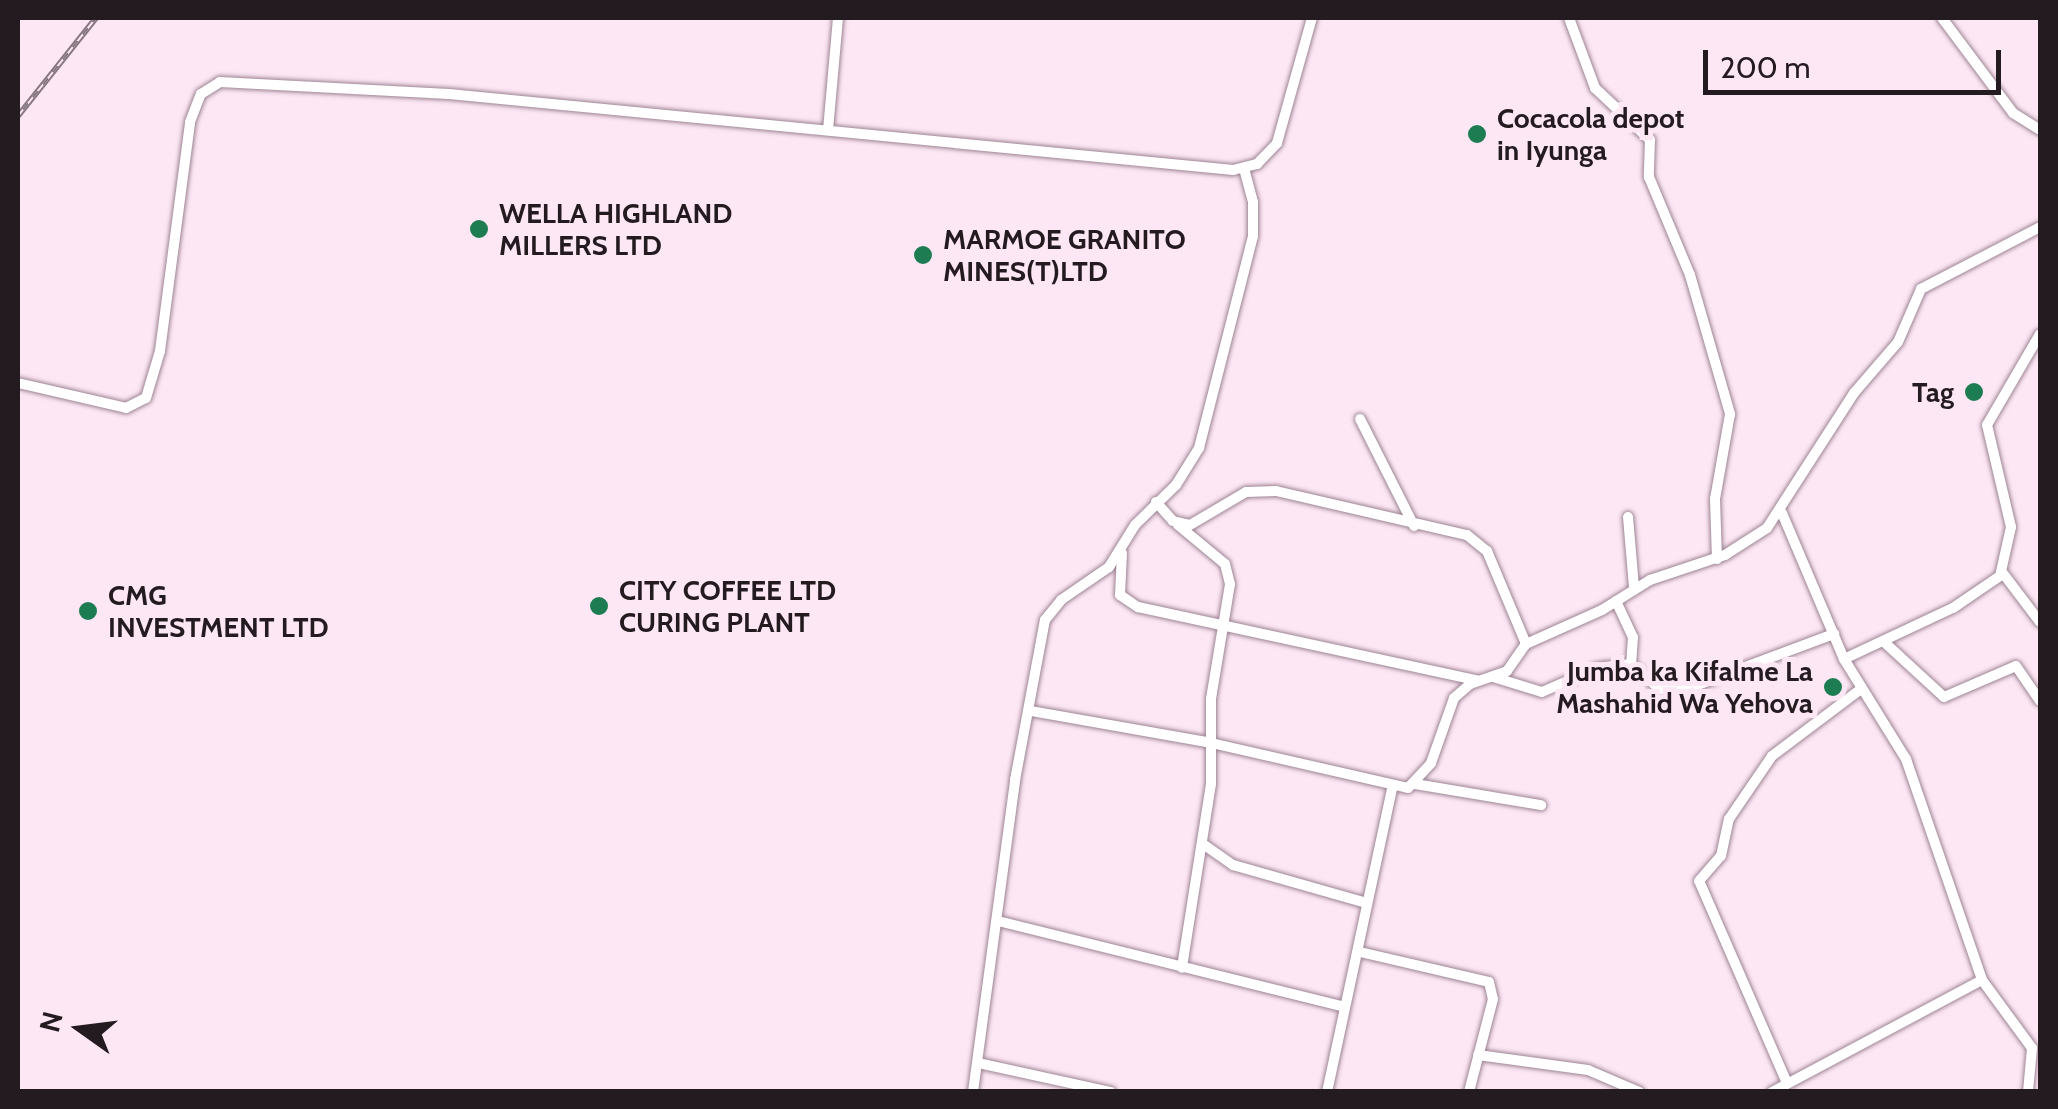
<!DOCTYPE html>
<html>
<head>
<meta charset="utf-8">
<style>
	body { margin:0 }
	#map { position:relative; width:2058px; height:1109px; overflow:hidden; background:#fde7f4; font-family:Cabin,sans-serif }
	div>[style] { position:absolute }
	.roads { filter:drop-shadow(0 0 2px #9d8494) drop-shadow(0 0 2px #9d8494) }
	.street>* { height:10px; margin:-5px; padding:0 5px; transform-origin:5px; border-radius:5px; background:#fff }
	.rail>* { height:6px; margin-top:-3px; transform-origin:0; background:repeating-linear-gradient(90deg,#fde7f4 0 8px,#877881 0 16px); box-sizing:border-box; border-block:2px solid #877881 }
	.dots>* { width:28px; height:28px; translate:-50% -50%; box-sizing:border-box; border:5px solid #fde7f4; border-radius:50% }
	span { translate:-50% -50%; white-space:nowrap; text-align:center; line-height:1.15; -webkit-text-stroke:10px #fde7f4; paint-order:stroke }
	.poi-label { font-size:28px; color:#241b21; font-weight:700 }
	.left { translate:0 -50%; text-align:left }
	.right { translate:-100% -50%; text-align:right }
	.frame { position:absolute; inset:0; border:20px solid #241b21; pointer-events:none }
	.north { position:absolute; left:30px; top:979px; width:100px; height:100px; -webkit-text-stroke:8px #fde7f4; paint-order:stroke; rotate:284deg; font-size:28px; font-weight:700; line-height:40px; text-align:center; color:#241b21 }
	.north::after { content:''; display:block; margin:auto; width:35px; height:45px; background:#241b21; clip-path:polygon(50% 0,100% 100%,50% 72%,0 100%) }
	.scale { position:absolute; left:1703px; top:50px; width:298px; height:45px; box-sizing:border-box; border:5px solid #241b21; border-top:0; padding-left:12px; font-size:30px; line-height:35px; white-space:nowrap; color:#241b21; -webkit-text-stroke:8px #fde7f4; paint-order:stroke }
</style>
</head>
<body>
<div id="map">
	<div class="roads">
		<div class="street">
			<i style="left:1569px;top:18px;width:75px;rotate:69.6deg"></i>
			<i style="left:1595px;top:88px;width:76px;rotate:43.4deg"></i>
			<i style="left:1650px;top:140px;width:37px;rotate:92deg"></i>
			<i style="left:1649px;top:177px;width:106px;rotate:67.3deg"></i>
			<i style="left:1690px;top:275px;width:145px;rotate:73.9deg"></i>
			<i style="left:1730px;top:414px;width:86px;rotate:100deg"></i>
			<i style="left:1715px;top:499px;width:60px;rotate:88.1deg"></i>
			<i style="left:1942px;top:18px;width:119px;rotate:53.2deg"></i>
			<i style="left:2013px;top:113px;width:32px;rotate:32deg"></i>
			<i style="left:828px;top:130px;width:112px;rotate:-84.9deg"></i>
			<i style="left:18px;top:383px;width:111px;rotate:13deg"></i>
			<i style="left:126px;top:408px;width:22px;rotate:-27deg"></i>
			<i style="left:146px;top:398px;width:49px;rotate:-73.4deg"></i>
			<i style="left:160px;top:351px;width:231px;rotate:-82.5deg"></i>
			<i style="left:190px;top:122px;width:30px;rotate:-69deg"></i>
			<i style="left:201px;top:94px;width:22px;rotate:-32deg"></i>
			<i style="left:220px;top:82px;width:229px;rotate:3deg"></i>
			<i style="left:449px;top:94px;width:788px;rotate:5.54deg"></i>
			<i style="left:1233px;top:170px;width:25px;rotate:-14deg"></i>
			<i style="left:1257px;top:164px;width:29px;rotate:-46deg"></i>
			<i style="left:1277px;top:143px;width:130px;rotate:-74.4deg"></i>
			<i style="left:1360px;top:419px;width:120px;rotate:63.2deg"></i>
			<i style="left:1156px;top:502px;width:25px;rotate:48deg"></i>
			<i style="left:1173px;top:521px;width:17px;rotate:13deg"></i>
			<i style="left:1190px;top:525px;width:65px;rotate:-30.5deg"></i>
			<i style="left:1246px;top:492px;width:30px;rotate:-2deg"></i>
			<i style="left:1276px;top:491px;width:196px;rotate:13deg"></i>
			<i style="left:1467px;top:535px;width:26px;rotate:39deg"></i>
			<i style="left:1487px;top:551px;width:101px;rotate:67.2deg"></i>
			<i style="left:1782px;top:513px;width:159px;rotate:67deg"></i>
			<i style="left:1844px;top:659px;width:118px;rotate:58.2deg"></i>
			<i style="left:1906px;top:759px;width:234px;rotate:71deg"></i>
			<i style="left:1982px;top:980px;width:84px;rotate:53.7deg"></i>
			<i style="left:2032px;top:1048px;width:44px;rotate:95.2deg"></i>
			<i style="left:1628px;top:517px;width:70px;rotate:85.1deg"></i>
			<i style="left:1178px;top:525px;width:61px;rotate:39.7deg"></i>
			<i style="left:1225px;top:564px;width:21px;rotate:76deg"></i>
			<i style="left:1230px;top:584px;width:117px;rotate:99.4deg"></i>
			<i style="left:1211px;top:699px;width:85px;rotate:90deg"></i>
			<i style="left:1211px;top:784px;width:186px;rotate:99deg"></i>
			<i style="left:1122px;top:553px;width:42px;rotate:92.7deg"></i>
			<i style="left:1120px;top:595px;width:22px;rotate:34deg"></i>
			<i style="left:1138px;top:607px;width:347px;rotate:12.2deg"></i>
			<i style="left:2002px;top:572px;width:63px;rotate:52.8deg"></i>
			<i style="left:1616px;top:601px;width:40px;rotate:65deg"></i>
			<i style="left:1633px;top:637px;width:27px;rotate:94deg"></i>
			<i style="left:1631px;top:664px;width:38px;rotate:41deg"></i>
			<i style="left:1660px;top:689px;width:32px;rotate:-4deg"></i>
			<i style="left:1692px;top:687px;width:152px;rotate:-20.5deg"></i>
			<i style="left:1883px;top:641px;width:83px;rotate:42.6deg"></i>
			<i style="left:1944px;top:697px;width:78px;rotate:-23.3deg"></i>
			<i style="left:2016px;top:666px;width:42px;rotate:55.6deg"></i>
			<i style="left:1844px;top:659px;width:120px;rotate:-25.1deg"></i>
			<i style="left:1953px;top:608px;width:57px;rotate:-34.2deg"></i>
			<i style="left:2000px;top:576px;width:50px;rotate:-77.3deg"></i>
			<i style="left:2011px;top:527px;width:105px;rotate:-103.2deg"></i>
			<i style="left:1987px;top:425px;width:105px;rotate:-59.8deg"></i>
			<i style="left:1493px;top:677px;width:51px;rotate:17deg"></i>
			<i style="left:1542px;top:692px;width:60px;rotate:-23.6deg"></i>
			<i style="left:1597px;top:668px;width:34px;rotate:-7deg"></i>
			<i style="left:1031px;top:711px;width:179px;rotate:10deg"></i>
			<i style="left:1207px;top:742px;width:206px;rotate:12.9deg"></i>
			<i style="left:1408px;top:788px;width:34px;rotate:-47deg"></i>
			<i style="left:1431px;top:763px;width:69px;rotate:-70.5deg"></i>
			<i style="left:1454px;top:698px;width:21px;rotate:-41deg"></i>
			<i style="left:1470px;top:684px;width:39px;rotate:-19deg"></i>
			<i style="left:1507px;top:671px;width:33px;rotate:-55deg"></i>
			<i style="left:1526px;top:644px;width:83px;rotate:-24.1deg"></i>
			<i style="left:1602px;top:610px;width:57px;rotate:-32deg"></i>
			<i style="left:1650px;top:580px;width:79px;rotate:-18.4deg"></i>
			<i style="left:1725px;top:555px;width:50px;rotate:-32.7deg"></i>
			<i style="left:1767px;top:528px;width:161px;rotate:-57.2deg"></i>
			<i style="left:1854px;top:393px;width:67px;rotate:-49.2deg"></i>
			<i style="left:1898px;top:342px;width:58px;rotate:-66.5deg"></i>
			<i style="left:1921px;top:289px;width:134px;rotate:-27.5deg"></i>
			<i style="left:1415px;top:784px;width:128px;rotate:9.5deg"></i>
			<i style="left:1203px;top:844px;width:37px;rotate:35deg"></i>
			<i style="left:1233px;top:865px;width:138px;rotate:15.9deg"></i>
			<i style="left:998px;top:921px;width:354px;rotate:13.9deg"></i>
			<i style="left:1360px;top:952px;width:132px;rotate:13.1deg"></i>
			<i style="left:1489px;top:982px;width:17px;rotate:77deg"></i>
			<i style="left:1493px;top:999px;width:96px;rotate:104.5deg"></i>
			<i style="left:1478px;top:1055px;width:111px;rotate:7.8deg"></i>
			<i style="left:1588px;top:1070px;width:56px;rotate:23.3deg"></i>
			<i style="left:978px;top:1063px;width:136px;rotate:12.3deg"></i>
			<i style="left:1787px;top:1083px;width:220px;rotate:-113.5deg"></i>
			<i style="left:1699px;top:881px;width:33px;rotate:-49deg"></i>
			<i style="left:1721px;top:856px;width:38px;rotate:-78deg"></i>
			<i style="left:1729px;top:819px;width:76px;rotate:-55.7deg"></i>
			<i style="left:1772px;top:756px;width:111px;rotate:-37deg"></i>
			<i style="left:973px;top:1092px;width:315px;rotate:-82.3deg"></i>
			<i style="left:1015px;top:780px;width:163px;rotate:-79.4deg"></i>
			<i style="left:1045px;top:620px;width:26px;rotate:-51deg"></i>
			<i style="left:1061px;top:600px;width:58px;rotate:-34.5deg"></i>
			<i style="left:1109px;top:567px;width:49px;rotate:-58.2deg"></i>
			<i style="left:1135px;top:525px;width:57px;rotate:-44.3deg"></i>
			<i style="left:1176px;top:485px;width:44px;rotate:-58.1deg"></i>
			<i style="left:1199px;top:448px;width:219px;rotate:-75.7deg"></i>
			<i style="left:1253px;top:236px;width:34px;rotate:-90deg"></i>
			<i style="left:1253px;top:202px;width:34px;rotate:-105deg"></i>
			<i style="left:1327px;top:1092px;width:310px;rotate:-77.9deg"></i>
			<i style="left:1772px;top:1092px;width:238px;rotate:-28.1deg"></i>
		</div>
	</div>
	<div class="rail">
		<i style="left:18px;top:116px;width:125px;rotate:-51.5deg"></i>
	</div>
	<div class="dots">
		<i style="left:1477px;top:134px;background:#1d7c52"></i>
		<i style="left:479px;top:229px;background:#1d7c52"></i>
		<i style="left:923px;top:255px;background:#1d7c52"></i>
		<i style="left:1974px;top:392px;background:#1d7c52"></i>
		<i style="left:599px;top:606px;background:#1d7c52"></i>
		<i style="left:88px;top:611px;background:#1d7c52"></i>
		<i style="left:1833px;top:687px;background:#1d7c52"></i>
	</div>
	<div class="poi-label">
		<span class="left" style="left:1497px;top:134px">Cocacola depot<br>in Iyunga</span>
		<span class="left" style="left:499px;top:229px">WELLA HIGHLAND<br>MILLERS LTD</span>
		<span class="left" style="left:943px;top:255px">MARMOE GRANITO<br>MINES(T)LTD</span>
		<span class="right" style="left:1954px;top:392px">Tag</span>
		<span class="left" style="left:619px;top:606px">CITY COFFEE LTD<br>CURING PLANT</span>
		<span class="left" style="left:108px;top:611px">CMG<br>INVESTMENT LTD</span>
		<span class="right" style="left:1813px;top:687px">Jumba ka Kifalme La<br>Mashahid Wa Yehova</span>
	</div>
	<div class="frame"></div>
	<div class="north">N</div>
	<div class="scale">200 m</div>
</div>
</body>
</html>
